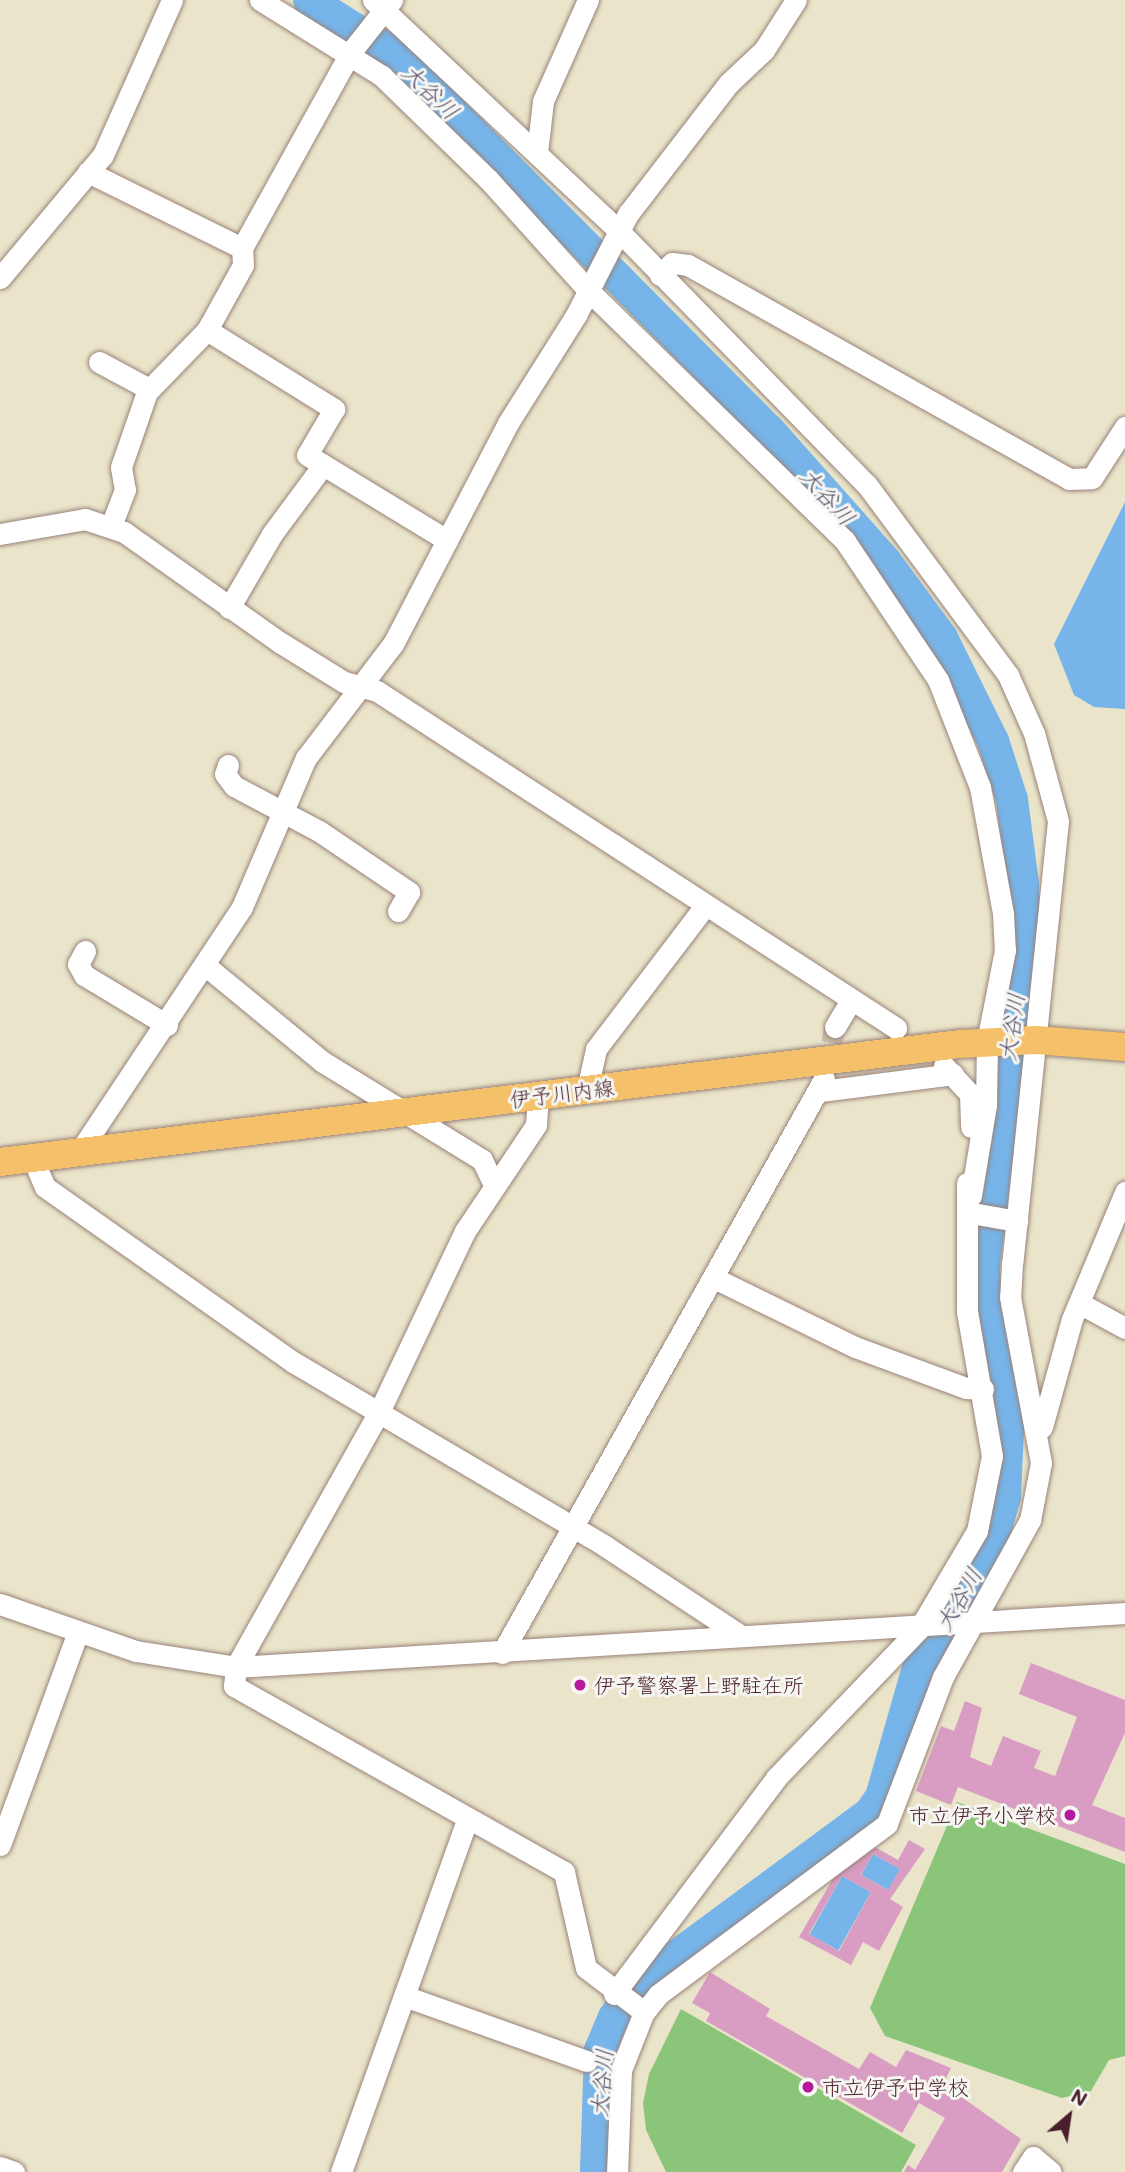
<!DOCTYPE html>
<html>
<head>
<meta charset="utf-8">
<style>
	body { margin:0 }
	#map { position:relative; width:1125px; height:2172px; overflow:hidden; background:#eae5ca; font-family:Mali,"Klee One",sans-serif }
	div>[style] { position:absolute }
	.green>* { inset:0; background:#8bc57a }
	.water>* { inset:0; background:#76b4e9; transform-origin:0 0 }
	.river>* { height:32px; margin:-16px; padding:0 16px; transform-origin:16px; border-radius:16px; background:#76b4e9 }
	.building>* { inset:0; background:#d99cc2 }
	.minor-tunnel>* { height:21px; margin-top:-10.5px; transform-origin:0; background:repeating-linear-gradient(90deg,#cabdaa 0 21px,transparent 0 31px) }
	.roads { filter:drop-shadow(0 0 2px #9a827a) drop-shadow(0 0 2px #9a827a) }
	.minor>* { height:21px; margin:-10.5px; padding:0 10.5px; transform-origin:10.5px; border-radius:10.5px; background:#fff }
	.major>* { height:28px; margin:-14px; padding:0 14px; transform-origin:14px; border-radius:14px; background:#f4c16a }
	.dots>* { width:19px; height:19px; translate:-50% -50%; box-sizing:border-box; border:4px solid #f6f6f2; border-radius:50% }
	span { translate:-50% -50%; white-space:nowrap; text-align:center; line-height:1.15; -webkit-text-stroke:6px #f6f6f2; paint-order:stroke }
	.street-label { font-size:21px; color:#4a1f2b }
	.poi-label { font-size:21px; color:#4a1f2b }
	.left { translate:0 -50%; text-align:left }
	.right { translate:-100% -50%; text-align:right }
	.water-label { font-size:23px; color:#59536e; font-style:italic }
	.north { position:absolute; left:1034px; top:2081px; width:70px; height:70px; -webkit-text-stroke:5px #f6f6f2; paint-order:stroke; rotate:29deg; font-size:19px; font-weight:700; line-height:28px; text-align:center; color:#4a1f2b }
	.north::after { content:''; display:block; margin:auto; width:24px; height:32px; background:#4a1f2b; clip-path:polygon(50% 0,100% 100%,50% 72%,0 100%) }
</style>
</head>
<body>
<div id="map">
	<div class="green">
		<i style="clip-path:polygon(957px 1802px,1125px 1864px,1125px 2056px,1109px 2060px,1091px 2091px,1062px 2098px,885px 2036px,870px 2008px)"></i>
		<i style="clip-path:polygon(681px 2009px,916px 2145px,901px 2172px,666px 2172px,646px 2130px,643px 2103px,649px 2074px)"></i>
	</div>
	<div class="water">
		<i style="clip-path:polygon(1125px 502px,1125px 709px,1094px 707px,1074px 695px,1054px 644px)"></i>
		<i style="left:873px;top:1854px;width:31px;height:24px;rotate:29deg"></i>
		<i style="left:842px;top:1876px;width:33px;height:67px;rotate:29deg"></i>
	</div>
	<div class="river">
		<i style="left:309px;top:0;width:92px;rotate:32.1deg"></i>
		<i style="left:387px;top:49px;width:50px;rotate:42.6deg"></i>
		<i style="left:424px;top:83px;width:489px;rotate:45.2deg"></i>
		<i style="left:769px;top:430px;width:176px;rotate:48.4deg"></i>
		<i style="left:886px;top:562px;width:94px;rotate:53.6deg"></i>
		<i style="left:942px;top:638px;width:115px;rotate:63.7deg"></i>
		<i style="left:993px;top:741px;width:62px;rotate:72.1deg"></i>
		<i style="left:1012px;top:800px;width:85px;rotate:82.5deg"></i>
		<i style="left:1023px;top:884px;width:60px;rotate:89deg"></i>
		<i style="left:1024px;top:944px;width:324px;rotate:97.1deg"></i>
		<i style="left:984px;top:1266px;width:47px;rotate:87.6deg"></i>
		<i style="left:986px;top:1313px;width:98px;rotate:76.4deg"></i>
		<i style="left:1009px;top:1408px;width:89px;rotate:92.6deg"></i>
		<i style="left:1005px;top:1497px;width:43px;rotate:106.3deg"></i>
		<i style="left:993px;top:1538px;width:150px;rotate:120deg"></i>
		<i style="left:918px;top:1668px;width:134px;rotate:106deg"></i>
		<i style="left:881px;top:1797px;width:19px;rotate:125deg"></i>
		<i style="left:870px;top:1813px;width:287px;rotate:143.6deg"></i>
		<i style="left:639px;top:1983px;width:42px;rotate:126.3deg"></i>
		<i style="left:614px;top:2017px;width:36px;rotate:113deg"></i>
		<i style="left:600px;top:2050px;width:122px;rotate:91.9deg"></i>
	</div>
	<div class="building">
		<i style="clip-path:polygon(1031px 1663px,1125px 1700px,1125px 1733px,1092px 1805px,1125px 1818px,1125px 1852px,958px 1787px,951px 1805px,916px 1791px,941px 1726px,954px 1731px,965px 1701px,982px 1708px,970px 1757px,991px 1766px,1003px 1736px,1041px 1751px,1034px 1768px,1055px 1776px,1077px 1717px,1019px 1694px)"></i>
		<i style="clip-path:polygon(evenodd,909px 1840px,925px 1849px,890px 1899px,903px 1907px,879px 1951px,863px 1942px,851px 1965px,799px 1937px,835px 1875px,873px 1846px,898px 1860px,909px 1840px,873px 1854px,900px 1869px,888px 1890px,861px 1875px,873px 1854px,909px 1840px,842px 1876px,871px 1892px,839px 1951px,809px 1934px,842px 1876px)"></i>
		<i style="clip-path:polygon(710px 1972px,770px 2009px,766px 2016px,859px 2069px,870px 2052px,896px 2067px,906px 2050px,951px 2068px,943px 2084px,1021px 2139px,1002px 2172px,904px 2172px,908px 2165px,915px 2170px,945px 2118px,919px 2103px,902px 2133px,706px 2021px,710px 2013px,692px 2003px)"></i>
	</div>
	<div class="minor-tunnel">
		<i style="left:825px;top:1073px;width:47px;rotate:-77.7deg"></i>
	</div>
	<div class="roads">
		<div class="minor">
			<i style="left:260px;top:0;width:144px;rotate:31.9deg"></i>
			<i style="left:382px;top:76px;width:148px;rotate:44.2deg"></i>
			<i style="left:488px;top:179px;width:151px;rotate:48deg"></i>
			<i style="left:589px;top:291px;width:358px;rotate:44.3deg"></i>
			<i style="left:845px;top:541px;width:167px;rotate:56.2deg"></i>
			<i style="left:938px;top:680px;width:115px;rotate:68.6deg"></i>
			<i style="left:980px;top:787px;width:129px;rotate:79.7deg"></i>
			<i style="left:1003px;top:914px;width:36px;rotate:87deg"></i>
			<i style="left:1005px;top:950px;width:94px;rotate:101.1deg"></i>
			<i style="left:987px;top:1042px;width:63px;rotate:90.9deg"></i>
			<i style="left:986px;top:1105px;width:92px;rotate:99.4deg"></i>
			<i style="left:373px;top:0;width:337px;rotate:43.2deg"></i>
			<i style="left:619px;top:231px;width:355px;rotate:45.7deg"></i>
			<i style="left:867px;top:485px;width:237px;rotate:53.4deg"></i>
			<i style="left:1008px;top:675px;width:64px;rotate:65.9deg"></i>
			<i style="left:1034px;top:733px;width:91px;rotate:74.7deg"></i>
			<i style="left:1058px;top:821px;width:444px;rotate:95.9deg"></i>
			<i style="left:1012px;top:1263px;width:34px;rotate:93deg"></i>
			<i style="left:1010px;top:1297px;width:169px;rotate:79.4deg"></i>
			<i style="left:1041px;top:1463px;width:58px;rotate:100.9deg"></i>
			<i style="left:1030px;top:1520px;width:179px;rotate:119deg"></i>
			<i style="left:943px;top:1677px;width:157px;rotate:110.9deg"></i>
			<i style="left:887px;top:1824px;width:286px;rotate:143.3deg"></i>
			<i style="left:658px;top:1995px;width:22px;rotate:129deg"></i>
			<i style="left:644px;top:2012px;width:62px;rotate:111.6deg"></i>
			<i style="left:621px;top:2070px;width:102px;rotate:92.2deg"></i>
			<i style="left:537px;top:153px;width:52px;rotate:-83.4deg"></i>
			<i style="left:543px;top:101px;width:111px;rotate:-66deg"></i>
			<i style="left:88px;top:172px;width:172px;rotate:26.3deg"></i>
			<i style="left:242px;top:248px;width:223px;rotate:-61deg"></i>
			<i style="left:350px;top:53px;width:68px;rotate:-51.6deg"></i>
			<i style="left:660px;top:275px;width:17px;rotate:-45deg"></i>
			<i style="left:672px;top:263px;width:16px;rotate:7deg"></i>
			<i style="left:688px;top:265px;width:437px;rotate:29.3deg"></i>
			<i style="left:1069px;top:479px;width:23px;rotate:-2deg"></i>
			<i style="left:1092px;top:478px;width:61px;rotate:-57.1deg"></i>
			<i style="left:0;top:278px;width:160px;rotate:-50.1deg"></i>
			<i style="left:103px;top:155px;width:170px;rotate:-66deg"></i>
			<i style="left:207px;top:330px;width:150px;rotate:31.9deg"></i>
			<i style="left:334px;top:409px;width:53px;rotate:120.4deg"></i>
			<i style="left:307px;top:455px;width:164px;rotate:31.3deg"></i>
			<i style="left:99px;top:362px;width:57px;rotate:28.4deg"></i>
			<i style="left:111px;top:526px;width:39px;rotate:-69deg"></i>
			<i style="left:125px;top:490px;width:23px;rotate:-100deg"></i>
			<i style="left:121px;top:467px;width:79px;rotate:-70.9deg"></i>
			<i style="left:147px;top:392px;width:86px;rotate:-45.9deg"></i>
			<i style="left:207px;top:330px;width:74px;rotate:-61deg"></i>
			<i style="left:243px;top:265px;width:17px;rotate:-93deg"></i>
			<i style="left:0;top:534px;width:86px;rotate:-10deg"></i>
			<i style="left:85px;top:519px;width:41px;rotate:18.4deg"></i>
			<i style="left:124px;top:532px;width:192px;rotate:35.3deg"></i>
			<i style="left:281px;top:643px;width:74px;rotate:31.8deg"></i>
			<i style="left:344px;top:682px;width:34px;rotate:15deg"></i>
			<i style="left:377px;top:691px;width:619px;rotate:33deg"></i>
			<i style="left:229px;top:608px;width:86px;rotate:-59.8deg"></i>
			<i style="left:272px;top:534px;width:86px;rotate:-53.5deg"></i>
			<i style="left:228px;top:765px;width:9px;rotate:108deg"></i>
			<i style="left:225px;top:774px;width:15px;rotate:53deg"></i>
			<i style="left:234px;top:786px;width:96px;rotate:27.9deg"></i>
			<i style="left:319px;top:831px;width:109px;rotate:34.1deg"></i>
			<i style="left:409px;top:892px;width:22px;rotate:120deg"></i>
			<i style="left:85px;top:951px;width:15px;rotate:118deg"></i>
			<i style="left:78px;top:964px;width:13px;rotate:61deg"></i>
			<i style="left:84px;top:975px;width:97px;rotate:31.1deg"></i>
			<i style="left:206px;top:966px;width:151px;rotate:39.4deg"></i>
			<i style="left:323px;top:1062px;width:187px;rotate:31.6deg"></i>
			<i style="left:482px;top:1160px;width:28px;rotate:64deg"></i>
			<i style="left:835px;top:1027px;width:31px;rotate:-59deg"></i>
			<i style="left:944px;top:1066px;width:38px;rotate:47deg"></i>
			<i style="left:970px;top:1094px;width:33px;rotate:88deg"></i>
			<i style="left:587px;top:1090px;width:42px;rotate:-77.6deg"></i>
			<i style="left:596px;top:1049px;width:178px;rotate:-52.7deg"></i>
			<i style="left:821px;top:1091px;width:133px;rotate:-7.3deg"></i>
			<i style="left:538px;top:1096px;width:29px;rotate:94deg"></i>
			<i style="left:536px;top:1125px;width:128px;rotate:123.8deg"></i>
			<i style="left:465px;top:1231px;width:198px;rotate:115.4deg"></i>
			<i style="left:380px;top:1410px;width:295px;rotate:119.3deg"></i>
			<i style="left:236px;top:1667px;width:19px;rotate:96deg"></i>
			<i style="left:234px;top:1686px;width:379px;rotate:29.4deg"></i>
			<i style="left:564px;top:1872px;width:98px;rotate:77.1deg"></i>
			<i style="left:586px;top:1968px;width:73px;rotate:37.2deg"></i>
			<i style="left:78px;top:1154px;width:296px;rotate:-56.4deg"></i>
			<i style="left:242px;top:907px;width:162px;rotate:-66.8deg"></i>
			<i style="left:306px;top:758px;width:143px;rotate:-52.7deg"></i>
			<i style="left:393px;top:644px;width:249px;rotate:-62.5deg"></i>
			<i style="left:508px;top:423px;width:128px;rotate:-57.8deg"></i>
			<i style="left:576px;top:315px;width:114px;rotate:-62.8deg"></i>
			<i style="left:628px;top:214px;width:165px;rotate:-52.4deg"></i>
			<i style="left:729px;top:83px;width:48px;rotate:-43.3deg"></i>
			<i style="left:764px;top:50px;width:59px;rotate:-57.4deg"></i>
			<i style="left:33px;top:1159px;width:30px;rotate:67deg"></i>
			<i style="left:45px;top:1187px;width:304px;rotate:35.2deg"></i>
			<i style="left:293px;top:1362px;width:362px;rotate:30.5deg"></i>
			<i style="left:605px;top:1546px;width:162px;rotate:33.4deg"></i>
			<i style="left:971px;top:1213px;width:47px;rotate:9.9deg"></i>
			<i style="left:714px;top:1278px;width:157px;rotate:26.1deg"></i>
			<i style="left:855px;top:1347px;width:118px;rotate:20.3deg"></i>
			<i style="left:966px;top:1388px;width:17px;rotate:3deg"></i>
			<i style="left:1079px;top:1303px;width:52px;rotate:28.5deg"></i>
			<i style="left:1042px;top:1427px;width:112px;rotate:-74.5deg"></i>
			<i style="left:1072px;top:1319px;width:138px;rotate:-67.3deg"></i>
			<i style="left:0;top:1604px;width:144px;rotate:19.1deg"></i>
			<i style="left:136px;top:1651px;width:101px;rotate:9.1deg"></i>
			<i style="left:236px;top:1667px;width:891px;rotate:-3.48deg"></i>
			<i style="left:502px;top:1653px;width:658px;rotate:-60.71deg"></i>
			<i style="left:0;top:1845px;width:227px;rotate:-69.9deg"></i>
			<i style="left:614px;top:1994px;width:270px;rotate:-53.1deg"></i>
			<i style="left:776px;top:1778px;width:207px;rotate:-46.2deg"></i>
			<i style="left:919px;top:1629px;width:114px;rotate:-59.4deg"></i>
			<i style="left:977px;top:1531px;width:76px;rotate:-78.7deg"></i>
			<i style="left:992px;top:1456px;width:146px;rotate:-99.8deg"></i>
			<i style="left:967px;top:1312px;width:129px;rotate:-90deg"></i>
			<i style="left:404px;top:1996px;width:194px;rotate:19.6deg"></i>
			<i style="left:0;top:2167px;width:15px;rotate:20deg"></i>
			<i style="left:341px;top:2172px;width:376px;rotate:-70.3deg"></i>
			<i style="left:1023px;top:2172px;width:18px;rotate:-56deg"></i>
			<i style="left:1033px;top:2157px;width:23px;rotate:40deg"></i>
		</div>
		<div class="major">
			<i style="left:0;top:1162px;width:967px;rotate:-7.01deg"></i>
			<i style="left:960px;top:1044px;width:76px;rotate:-3deg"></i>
			<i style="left:1036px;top:1040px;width:89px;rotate:4.5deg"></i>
		</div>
	</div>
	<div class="dots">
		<i style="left:580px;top:1685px;background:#b5179e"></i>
		<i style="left:1070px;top:1815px;background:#b5179e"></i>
		<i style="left:808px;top:2087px;background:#b5179e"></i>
	</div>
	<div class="street-label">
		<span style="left:562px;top:1093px;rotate:-7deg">伊予川内線</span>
	</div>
	<div class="poi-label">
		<span class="left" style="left:594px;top:1685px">伊予警察署上野駐在所</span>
		<span class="right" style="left:1056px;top:1815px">市立伊予小学校</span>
		<span class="left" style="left:822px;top:2087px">市立伊予中学校</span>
	</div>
	<div class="water-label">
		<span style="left:431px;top:91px;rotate:44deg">大谷川</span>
		<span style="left:828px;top:496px;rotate:48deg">大谷川</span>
		<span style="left:1011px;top:1027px;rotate:-82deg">大谷川</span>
		<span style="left:958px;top:1599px;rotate:-60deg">大谷川</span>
		<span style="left:601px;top:2083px;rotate:-85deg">大谷川</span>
	</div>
	<div class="north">N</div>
</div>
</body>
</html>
